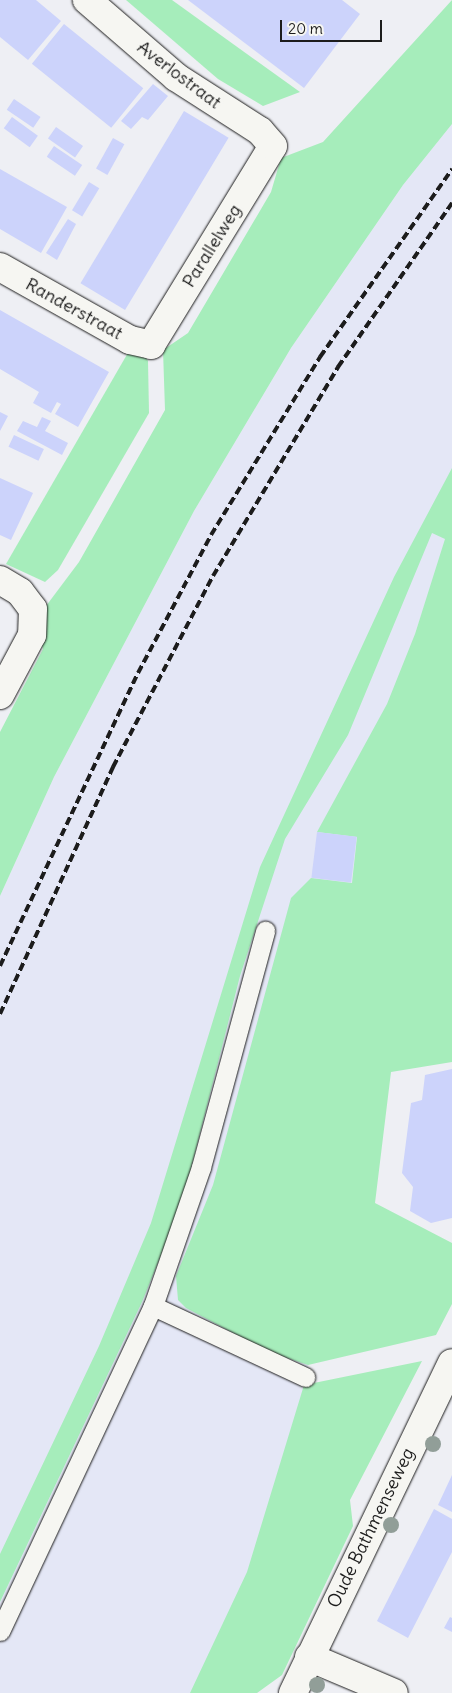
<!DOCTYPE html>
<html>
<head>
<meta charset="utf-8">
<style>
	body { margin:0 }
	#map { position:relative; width:452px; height:1693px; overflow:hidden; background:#eeeff4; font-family:Delius,sans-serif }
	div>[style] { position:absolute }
	.built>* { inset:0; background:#e4e7f6 }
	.green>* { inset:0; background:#a6edbb }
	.building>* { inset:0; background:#ccd3fb; transform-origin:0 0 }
	.roads { filter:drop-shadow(0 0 1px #1c1c1c) drop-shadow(0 0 1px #1c1c1c) }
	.lane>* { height:19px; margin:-9.5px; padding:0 9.5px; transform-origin:9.5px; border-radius:9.5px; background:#f6f6f2 }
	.street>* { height:28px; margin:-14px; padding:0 14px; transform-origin:14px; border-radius:14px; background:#f6f6f2 }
	.rail>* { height:4px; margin-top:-2px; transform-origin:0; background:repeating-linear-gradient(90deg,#1c1c1c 0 8px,transparent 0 12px) }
	.trees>* { width:16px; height:16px; margin:-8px; border-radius:50%; background:#919e98 }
	span { translate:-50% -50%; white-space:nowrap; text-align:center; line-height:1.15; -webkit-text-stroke:5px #f6f6f2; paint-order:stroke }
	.street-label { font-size:18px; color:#1c1c1c }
	.scale { position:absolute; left:280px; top:20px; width:102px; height:22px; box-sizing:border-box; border:2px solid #1c1c1c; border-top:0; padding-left:6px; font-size:15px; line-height:18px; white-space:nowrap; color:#1c1c1c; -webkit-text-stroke:4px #f6f6f2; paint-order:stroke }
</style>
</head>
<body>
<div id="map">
	<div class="built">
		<i style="clip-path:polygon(452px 124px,452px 523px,415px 634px,308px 1365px,289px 1464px,203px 1693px,0 1693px,0 896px,54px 777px,194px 511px,291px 348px,403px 185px)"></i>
	</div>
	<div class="green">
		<i style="clip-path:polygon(126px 0,172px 0,300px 92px,263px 106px,218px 79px)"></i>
		<i style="clip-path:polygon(452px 0,452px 124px,403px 185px,291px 348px,194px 511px,54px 777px,0 896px,0 732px,43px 649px,38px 632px,43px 610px,79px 562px,165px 410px,163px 350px,188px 333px,271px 192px,281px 158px,323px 142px)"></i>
		<i style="clip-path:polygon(129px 351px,144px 355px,148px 361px,149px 413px,58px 570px,45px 582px,6px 564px)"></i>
		<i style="clip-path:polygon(452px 468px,452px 1062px,391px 1072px,375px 1203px,452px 1243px,452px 1304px,436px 1335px,308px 1365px,269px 1352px,186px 1308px,178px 1300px,176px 1276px,213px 1185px,291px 898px,311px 878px,352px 883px,357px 837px,317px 832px,387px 704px,415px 634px,445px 539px,432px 533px,348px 735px,285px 839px,240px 976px,182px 1204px,142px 1302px,0 1602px,0 1554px,99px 1346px,151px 1223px,260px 867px,394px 577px)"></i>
		<i style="clip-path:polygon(422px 1361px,350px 1500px,353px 1526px,282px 1675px,257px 1693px,190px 1693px,247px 1572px,304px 1385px)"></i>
	</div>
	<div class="building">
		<i style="clip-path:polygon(0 0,36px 0,61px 21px,28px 60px,0 37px)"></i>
		<i style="clip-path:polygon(188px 0,342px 0,360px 14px,304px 88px)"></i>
		<i style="left:64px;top:24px;width:102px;height:51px;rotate:39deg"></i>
		<i style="clip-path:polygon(153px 84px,168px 96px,148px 120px,142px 117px,131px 129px,121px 121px)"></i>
		<i style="left:14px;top:99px;width:32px;height:13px;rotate:34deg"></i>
		<i style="left:184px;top:111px;width:52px;height:201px;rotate:31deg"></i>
		<i style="left:12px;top:117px;width:32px;height:14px;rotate:36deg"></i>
		<i style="left:56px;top:127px;width:33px;height:14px;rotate:35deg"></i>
		<i style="left:113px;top:138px;width:13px;height:35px;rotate:29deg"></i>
		<i style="left:54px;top:146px;width:34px;height:13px;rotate:34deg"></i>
		<i style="clip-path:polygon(0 169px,67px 207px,41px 253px,0 229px)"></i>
		<i style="left:89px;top:182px;width:12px;height:33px;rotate:31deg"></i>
		<i style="clip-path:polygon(68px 219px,76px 224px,57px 260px,46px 253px)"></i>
		<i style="clip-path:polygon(0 310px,109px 372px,78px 427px,55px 414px,61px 404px,57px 402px,51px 413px,33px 403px,39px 392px,0 369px)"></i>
		<i style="clip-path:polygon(0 412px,8px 416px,0 431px)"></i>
		<i style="clip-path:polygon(42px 417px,51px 421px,45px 431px,68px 443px,62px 455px,17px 431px,23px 421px,37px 427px)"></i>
		<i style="left:14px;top:435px;width:33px;height:13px;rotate:25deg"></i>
		<i style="clip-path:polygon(0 478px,33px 493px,11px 540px,0 535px)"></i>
		<i style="left:317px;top:832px;width:40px;height:46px;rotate:7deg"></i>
		<i style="clip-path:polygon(452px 1069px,452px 1218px,431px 1223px,410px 1211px,413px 1187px,402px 1173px,411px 1103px,422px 1100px,425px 1075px)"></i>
		<i style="clip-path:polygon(452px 1475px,452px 1512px,438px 1505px)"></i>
		<i style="clip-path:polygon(434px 1509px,452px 1519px,452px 1552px,408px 1638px,377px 1621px)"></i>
		<i style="clip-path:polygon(450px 1617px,452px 1618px,452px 1632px,444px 1628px)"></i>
	</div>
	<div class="roads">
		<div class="lane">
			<i style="left:153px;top:1306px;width:168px;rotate:25deg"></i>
			<i style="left:0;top:1631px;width:359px;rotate:-64.8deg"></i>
			<i style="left:153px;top:1306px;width:147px;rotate:-70.9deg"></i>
			<i style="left:201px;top:1167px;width:245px;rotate:-74.8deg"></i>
		</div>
		<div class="street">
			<i style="left:0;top:267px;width:149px;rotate:29.3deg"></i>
			<i style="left:130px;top:340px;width:22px;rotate:13deg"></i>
			<i style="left:151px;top:345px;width:233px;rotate:-58.5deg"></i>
			<i style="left:273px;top:146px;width:20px;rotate:-131deg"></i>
			<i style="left:260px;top:131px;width:100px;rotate:-147.3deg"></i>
			<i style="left:176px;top:77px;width:118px;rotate:-139.1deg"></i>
			<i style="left:0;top:580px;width:23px;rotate:31deg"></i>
			<i style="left:20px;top:592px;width:21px;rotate:53deg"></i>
			<i style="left:33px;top:609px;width:26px;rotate:92deg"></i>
			<i style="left:32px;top:635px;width:68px;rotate:118.1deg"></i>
			<i style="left:309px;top:1657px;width:92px;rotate:23deg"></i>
			<i style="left:293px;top:1693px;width:366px;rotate:-64.3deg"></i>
		</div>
	</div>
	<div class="rail">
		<i style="left:0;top:966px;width:324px;rotate:-64.8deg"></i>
		<i style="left:138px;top:673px;width:156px;rotate:-62.1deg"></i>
		<i style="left:211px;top:535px;width:209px;rotate:-58.5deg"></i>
		<i style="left:320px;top:357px;width:230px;rotate:-54.9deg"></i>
		<i style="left:0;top:1014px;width:272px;rotate:-65.4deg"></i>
		<i style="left:113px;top:767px;width:216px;rotate:-62.4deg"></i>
		<i style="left:213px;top:576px;width:244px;rotate:-59.1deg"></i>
		<i style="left:338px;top:367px;width:200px;rotate:-55.2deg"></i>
	</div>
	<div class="trees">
		<i style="left:433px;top:1444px"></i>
		<i style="left:391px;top:1525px"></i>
		<i style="left:317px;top:1685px"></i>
	</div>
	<div class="street-label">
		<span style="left:179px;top:75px;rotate:37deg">Averlostraat</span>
		<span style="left:212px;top:246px;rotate:-58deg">Parallelweg</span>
		<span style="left:74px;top:309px;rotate:29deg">Randerstraat</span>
		<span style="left:371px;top:1528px;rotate:-64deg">Oude Bathmenseweg</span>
	</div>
	<div class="scale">20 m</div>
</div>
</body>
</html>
